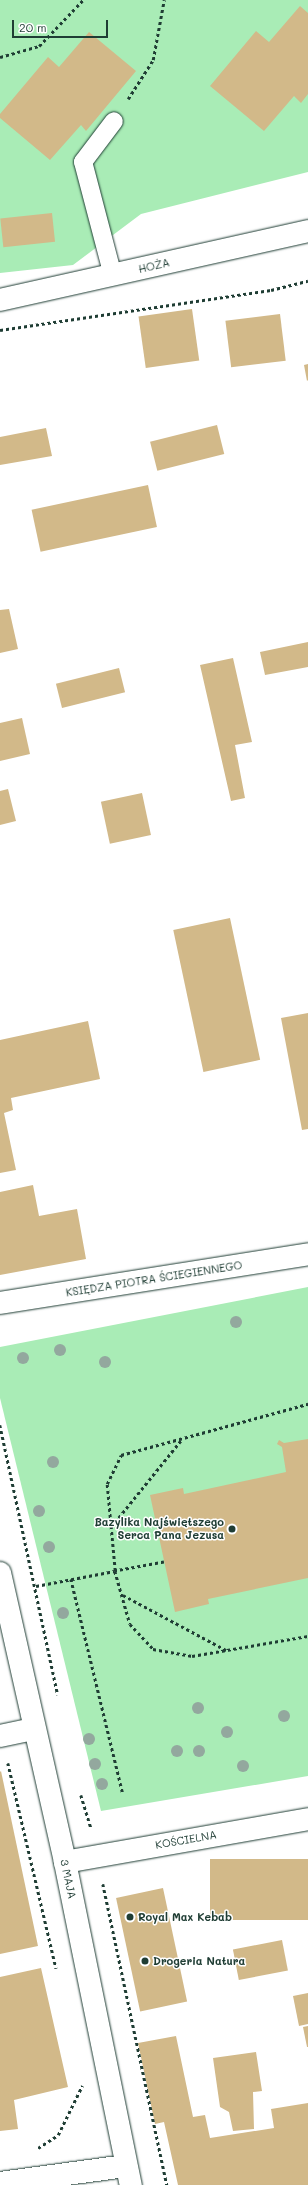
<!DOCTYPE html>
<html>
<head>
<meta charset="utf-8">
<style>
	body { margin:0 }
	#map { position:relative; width:308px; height:2185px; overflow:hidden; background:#fff; font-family:Mali,sans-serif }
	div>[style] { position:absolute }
	.green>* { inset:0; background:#a9ecb6 }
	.building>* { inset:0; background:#d2b989; transform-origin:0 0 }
	.path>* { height:2.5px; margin-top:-1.25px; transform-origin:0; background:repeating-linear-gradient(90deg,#1f3d34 0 3px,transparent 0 6px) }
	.roads { filter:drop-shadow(0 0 1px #1f3d34) drop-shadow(0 0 1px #1f3d34) }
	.lane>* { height:18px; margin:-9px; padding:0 9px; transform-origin:9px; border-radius:9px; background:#fff }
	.street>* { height:22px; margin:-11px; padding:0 11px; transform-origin:11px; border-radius:11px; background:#fff }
	.secondary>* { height:22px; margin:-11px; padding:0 11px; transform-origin:11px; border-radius:11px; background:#fff }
	.trees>* { width:12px; height:12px; margin:-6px; border-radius:50%; background:#93a89e }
	.dots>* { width:11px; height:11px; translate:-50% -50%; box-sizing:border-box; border:2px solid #fff; border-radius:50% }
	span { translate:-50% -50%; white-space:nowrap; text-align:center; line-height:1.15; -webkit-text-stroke:3px #fff; paint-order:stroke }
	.street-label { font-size:11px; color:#1f3d34 }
	.poi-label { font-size:11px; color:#1f3d34; font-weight:700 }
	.right { translate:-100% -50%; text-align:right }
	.left { translate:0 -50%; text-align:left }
	.scale { position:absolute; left:12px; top:20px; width:96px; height:18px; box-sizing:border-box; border:2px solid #1f3d34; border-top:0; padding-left:5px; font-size:12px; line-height:14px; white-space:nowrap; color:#1f3d34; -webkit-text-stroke:3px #fff; paint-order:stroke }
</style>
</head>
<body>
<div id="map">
	<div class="green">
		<i style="clip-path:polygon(0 0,308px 0,308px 172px,141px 214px,73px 265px,0 273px)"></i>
		<i style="clip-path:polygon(308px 1287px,308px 1776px,101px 1811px,0 1398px,0 1347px)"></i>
	</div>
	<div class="building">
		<i style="clip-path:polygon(300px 6px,308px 13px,308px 94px,301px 103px,294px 96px,264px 131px,210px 86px,256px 31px,269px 42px)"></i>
		<i style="clip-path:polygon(89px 32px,136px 71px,86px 131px,81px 125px,50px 160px,0 118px,0 114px,48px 57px,59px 67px)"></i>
		<i style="left:52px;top:213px;width:29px;height:52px;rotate:84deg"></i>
		<i style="left:192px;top:309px;width:52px;height:54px;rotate:82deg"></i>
		<i style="left:280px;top:314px;width:47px;height:55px;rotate:83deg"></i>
		<i style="clip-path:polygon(308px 364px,308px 380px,307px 381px,304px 365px)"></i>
		<i style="left:217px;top:425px;width:30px;height:69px;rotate:76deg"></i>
		<i style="clip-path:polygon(46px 428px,52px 456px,0 465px,0 437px)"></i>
		<i style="left:148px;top:485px;width:43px;height:119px;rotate:78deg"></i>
		<i style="clip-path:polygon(9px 609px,18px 649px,0 653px,0 610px)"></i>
		<i style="clip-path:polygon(308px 642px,308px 667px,265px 675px,260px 652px)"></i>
		<i style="clip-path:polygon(233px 658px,252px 742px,235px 745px,245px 798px,231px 801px,200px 665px)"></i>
		<i style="left:119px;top:668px;width:25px;height:65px;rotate:76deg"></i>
		<i style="clip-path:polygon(22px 718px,30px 754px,0 761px,0 723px)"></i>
		<i style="clip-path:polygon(8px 789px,16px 821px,0 825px,0 791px)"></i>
		<i style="left:142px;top:793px;width:43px;height:42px;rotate:78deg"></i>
		<i style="left:230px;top:918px;width:145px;height:58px;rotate:78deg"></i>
		<i style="clip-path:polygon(308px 1013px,308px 1129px,302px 1130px,281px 1018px)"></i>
		<i style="clip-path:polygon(88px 1021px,100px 1079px,11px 1098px,13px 1110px,4px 1113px,16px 1170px,0 1173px,0 1040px)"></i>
		<i style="clip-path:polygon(33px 1185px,39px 1216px,77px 1209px,86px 1259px,0 1275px,0 1192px)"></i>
		<i style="clip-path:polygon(308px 1439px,308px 1578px,208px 1599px,209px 1604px,175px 1612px,150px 1495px,183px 1488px,184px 1494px,286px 1472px,282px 1447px,277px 1444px,279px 1440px,284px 1443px)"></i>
		<i style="clip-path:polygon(1px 1771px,38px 1946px,0 1954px,0 1772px)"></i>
		<i style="left:308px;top:1859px;width:61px;height:98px;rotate:90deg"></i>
		<i style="left:163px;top:1888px;width:116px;height:48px;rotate:78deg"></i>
		<i style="left:282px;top:1940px;width:31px;height:50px;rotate:79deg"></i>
		<i style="clip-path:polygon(41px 1968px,68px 2087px,14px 2100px,18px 2129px,0 2131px,0 1977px)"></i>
		<i style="clip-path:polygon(308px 1993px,308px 2024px,299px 2026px,293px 1996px)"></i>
		<i style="clip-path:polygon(308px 2026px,308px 2047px,307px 2047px,303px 2027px)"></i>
		<i style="clip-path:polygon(176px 2036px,193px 2117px,205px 2115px,210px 2138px,274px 2128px,271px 2109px,308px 2103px,308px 2185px,178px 2185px,164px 2122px,155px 2124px,138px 2043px)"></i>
		<i style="clip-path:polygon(256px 2052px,262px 2091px,253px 2092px,254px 2129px,233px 2131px,229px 2112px,220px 2107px,213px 2058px)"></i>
	</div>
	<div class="path">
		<i style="left:0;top:57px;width:41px;rotate:-15.8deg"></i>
		<i style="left:39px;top:46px;width:64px;rotate:-46.3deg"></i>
		<i style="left:128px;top:99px;width:46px;rotate:-57.3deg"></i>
		<i style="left:153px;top:60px;width:61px;rotate:-79.6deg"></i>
		<i style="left:0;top:330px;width:274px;rotate:-8.4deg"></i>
		<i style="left:271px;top:290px;width:38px;rotate:-14deg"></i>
		<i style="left:0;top:1425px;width:276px;rotate:77.9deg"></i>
		<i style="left:111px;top:1527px;width:113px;rotate:-51.1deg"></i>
		<i style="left:164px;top:1562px;width:50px;rotate:169.6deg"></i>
		<i style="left:115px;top:1571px;width:55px;rotate:74.2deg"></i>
		<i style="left:130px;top:1624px;width:34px;rotate:47deg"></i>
		<i style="left:153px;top:1649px;width:40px;rotate:10deg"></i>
		<i style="left:192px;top:1656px;width:118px;rotate:-9.8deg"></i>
		<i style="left:71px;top:1579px;width:221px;rotate:76.4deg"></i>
		<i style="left:36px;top:1586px;width:80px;rotate:-10.8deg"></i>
		<i style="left:115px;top:1571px;width:87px;rotate:-95.3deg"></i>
		<i style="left:107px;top:1484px;width:32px;rotate:-64deg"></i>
		<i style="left:121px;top:1455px;width:194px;rotate:-15.3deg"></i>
		<i style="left:123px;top:1595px;width:117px;rotate:28.1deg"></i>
		<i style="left:8px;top:1763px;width:211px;rotate:76.8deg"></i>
		<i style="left:81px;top:1795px;width:34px;rotate:73deg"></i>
		<i style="left:103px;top:1884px;width:308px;rotate:78deg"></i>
		<i style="left:38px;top:2148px;width:24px;rotate:-33deg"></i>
		<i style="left:58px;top:2135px;width:55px;rotate:-63.9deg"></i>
	</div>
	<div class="roads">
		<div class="lane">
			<i style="left:113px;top:276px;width:118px;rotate:-104.7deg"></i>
			<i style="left:83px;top:162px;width:51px;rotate:-52.9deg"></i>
		</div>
		<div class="street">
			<i style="left:0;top:300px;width:316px;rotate:-12.6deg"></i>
			<i style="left:0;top:1303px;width:312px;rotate:-9deg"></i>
			<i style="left:0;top:1736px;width:35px;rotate:-12deg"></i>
			<i style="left:65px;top:1862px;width:247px;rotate:-10deg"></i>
			<i style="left:0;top:2183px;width:127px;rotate:-7.7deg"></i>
		</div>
		<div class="secondary">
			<i style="left:0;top:1573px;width:296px;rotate:77.3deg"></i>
			<i style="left:65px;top:1862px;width:330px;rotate:78.5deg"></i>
		</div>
	</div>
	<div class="trees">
		<i style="left:236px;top:1322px"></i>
		<i style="left:60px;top:1350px"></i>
		<i style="left:23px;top:1358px"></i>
		<i style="left:105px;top:1362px"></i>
		<i style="left:53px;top:1462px"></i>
		<i style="left:39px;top:1511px"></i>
		<i style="left:49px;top:1547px"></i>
		<i style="left:63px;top:1613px"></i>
		<i style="left:198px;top:1708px"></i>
		<i style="left:284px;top:1716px"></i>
		<i style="left:227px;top:1732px"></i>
		<i style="left:89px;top:1739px"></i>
		<i style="left:177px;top:1751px"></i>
		<i style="left:199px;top:1751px"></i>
		<i style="left:95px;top:1764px"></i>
		<i style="left:243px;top:1766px"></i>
		<i style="left:102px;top:1784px"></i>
	</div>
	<div class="dots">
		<i style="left:232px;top:1529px;background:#1f3d34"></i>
		<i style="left:130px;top:1917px;background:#1f3d34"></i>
		<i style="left:145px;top:1961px;background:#1f3d34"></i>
	</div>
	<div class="street-label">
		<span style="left:154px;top:266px;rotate:-13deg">HOŻA</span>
		<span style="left:154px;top:1279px;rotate:-9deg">KSIĘDZA PIOTRA ŚCIEGIENNEGO</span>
		<span style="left:186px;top:1840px;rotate:-10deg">KOŚCIELNA</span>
		<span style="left:68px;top:1879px;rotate:78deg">3 MAJA</span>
	</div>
	<div class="poi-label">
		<span class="right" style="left:224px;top:1529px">Bazylika Najświętszego<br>Serca Pana Jezusa</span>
		<span class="left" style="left:138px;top:1917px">Royal Max Kebab</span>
		<span class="left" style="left:153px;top:1961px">Drogeria Natura</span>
	</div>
	<div class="scale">20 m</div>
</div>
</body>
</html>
